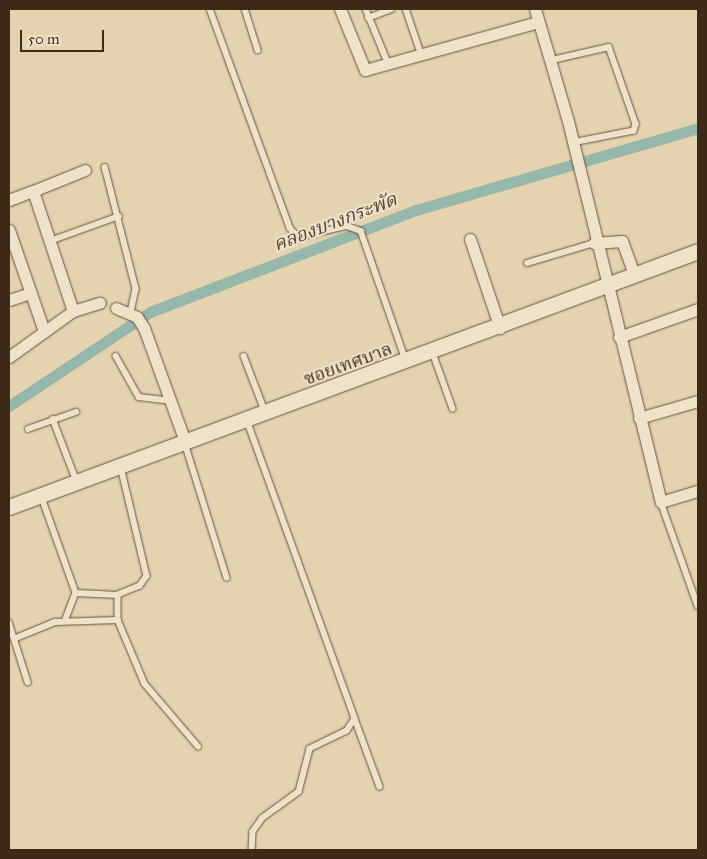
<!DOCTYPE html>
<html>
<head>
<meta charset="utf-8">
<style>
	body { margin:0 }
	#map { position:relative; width:707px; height:859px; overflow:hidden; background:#e5d3af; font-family:"IM FELL Great Primer","Noto Serif Thai",serif }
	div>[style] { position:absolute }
	.canal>* { height:11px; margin:-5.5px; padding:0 5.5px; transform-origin:5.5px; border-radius:5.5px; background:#96b8ab }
	.roads { filter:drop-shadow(0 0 1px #68543d) drop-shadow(0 0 1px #68543d) }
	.service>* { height:5.5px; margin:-2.75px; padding:0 2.75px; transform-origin:2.75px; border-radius:2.75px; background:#eee2cb }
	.minor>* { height:11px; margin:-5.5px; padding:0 5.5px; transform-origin:5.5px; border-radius:5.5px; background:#eee2cb }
	.tertiary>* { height:15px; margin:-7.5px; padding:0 7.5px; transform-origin:7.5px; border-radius:7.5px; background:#eee2cb }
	span { translate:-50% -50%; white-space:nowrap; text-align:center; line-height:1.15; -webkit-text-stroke:4px #eee2cb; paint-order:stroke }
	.street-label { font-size:18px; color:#3e2a17 }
	.water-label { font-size:19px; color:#504635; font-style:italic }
	.frame { position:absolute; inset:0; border:10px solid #3e2a17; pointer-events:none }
	.scale { position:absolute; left:20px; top:30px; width:84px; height:22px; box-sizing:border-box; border:2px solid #3e2a17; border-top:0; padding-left:6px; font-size:15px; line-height:18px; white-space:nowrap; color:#3e2a17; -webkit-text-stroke:4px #eee2cb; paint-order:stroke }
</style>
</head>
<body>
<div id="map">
	<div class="canal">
		<i style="left:9px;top:406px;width:169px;rotate:-33.7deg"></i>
		<i style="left:150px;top:312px;width:285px;rotate:-21deg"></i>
		<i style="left:416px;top:210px;width:294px;rotate:-16.2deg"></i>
	</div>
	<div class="roads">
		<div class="service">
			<i style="left:210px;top:9px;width:233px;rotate:69.9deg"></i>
			<i style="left:290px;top:228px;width:12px;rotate:48deg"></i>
			<i style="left:298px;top:237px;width:50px;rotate:-12.7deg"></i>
			<i style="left:347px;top:226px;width:15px;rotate:20deg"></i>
			<i style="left:361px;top:231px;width:137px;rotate:70.8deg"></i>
			<i style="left:245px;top:9px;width:43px;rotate:72.4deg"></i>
			<i style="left:366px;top:9px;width:61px;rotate:67.7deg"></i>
			<i style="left:406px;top:9px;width:46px;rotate:71.2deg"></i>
			<i style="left:368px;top:18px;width:25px;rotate:-21deg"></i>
			<i style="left:552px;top:60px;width:58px;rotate:-12.8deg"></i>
			<i style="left:609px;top:47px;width:82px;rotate:70.7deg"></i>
			<i style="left:636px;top:124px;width:7px;rotate:106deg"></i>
			<i style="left:634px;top:131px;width:62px;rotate:168.9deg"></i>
			<i style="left:105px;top:167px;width:126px;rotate:75.7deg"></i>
			<i style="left:136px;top:289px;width:25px;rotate:102deg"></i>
			<i style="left:50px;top:241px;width:73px;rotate:-19.9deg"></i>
			<i style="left:527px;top:263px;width:70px;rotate:-16.6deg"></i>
			<i style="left:433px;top:353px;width:59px;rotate:70.3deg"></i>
			<i style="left:116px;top:356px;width:47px;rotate:60.7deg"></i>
			<i style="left:139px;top:397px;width:31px;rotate:7deg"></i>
			<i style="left:244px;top:356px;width:59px;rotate:69.1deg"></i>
			<i style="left:53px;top:419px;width:67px;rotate:69.1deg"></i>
			<i style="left:247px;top:420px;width:318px;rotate:70.1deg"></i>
			<i style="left:355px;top:719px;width:14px;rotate:124deg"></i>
			<i style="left:347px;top:731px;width:41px;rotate:154.1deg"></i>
			<i style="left:310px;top:749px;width:44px;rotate:104.3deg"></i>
			<i style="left:299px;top:792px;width:44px;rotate:144.2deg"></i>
			<i style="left:263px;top:818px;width:17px;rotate:126deg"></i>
			<i style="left:253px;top:832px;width:18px;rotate:93deg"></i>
			<i style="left:28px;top:429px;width:51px;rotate:-19.5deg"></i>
			<i style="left:185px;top:443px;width:141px;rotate:72.7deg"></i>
			<i style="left:121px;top:467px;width:112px;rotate:76.6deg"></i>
			<i style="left:147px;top:576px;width:12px;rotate:125deg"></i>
			<i style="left:140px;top:586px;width:24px;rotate:158deg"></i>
			<i style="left:118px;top:595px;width:25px;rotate:90deg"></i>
			<i style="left:118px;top:620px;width:69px;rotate:67.1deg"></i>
			<i style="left:145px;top:684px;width:82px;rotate:49.5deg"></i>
			<i style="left:41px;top:495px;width:104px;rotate:70.3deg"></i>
			<i style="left:76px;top:593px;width:30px;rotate:111deg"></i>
			<i style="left:661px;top:502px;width:110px;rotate:70.4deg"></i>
			<i style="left:76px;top:593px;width:42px;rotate:2.7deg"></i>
			<i style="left:9px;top:622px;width:63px;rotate:72.4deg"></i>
			<i style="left:16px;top:638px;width:42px;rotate:-22.3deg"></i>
			<i style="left:55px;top:622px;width:63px;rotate:-1.8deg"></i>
			<i style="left:355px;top:719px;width:72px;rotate:69.8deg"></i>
		</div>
		<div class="minor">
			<i style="left:340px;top:9px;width:66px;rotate:67.7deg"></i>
			<i style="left:365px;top:70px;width:180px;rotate:-15.5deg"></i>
			<i style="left:535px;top:9px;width:117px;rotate:73.6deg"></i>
			<i style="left:568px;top:121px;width:392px;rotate:76.3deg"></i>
			<i style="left:661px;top:502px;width:39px;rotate:-17deg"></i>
			<i style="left:33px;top:191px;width:56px;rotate:-22deg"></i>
			<i style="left:9px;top:200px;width:26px;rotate:-21deg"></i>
			<i style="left:33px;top:191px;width:126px;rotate:71.6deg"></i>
			<i style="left:9px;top:230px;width:107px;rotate:70.9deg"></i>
			<i style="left:470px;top:239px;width:94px;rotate:71.4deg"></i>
			<i style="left:594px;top:243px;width:28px;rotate:-4deg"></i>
			<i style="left:622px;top:241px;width:37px;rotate:70deg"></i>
			<i style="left:9px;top:300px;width:23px;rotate:-18deg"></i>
			<i style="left:116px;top:308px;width:23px;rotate:23deg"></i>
			<i style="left:137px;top:317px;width:13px;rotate:58deg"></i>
			<i style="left:144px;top:328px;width:120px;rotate:70.1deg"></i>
			<i style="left:619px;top:337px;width:84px;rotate:-19.5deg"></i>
			<i style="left:9px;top:357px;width:79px;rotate:-35.7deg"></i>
			<i style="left:73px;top:311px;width:28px;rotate:-17deg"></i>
			<i style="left:639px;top:418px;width:61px;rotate:-16.1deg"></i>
		</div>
		<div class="tertiary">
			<i style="left:9px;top:507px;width:735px;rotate:-20.38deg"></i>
		</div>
	</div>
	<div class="street-label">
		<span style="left:348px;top:364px;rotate:-20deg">ซอยเทศบาล</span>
	</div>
	<div class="water-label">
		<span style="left:335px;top:222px;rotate:-21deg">คลองบางกระพัด</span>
	</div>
	<div class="frame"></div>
	<div class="scale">50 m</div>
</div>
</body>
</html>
